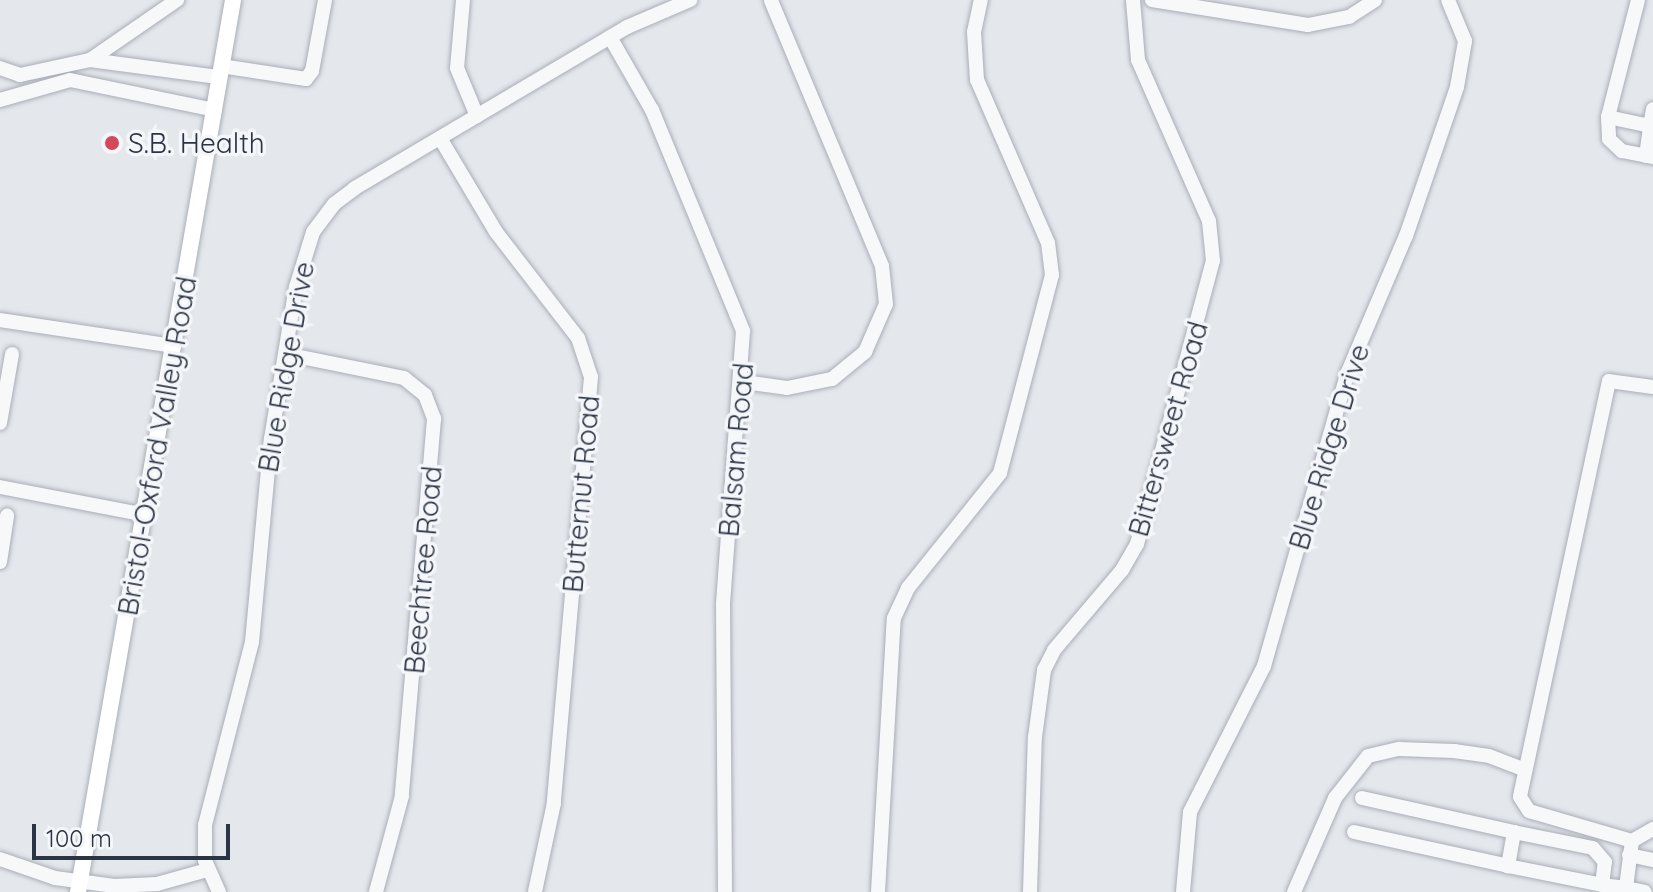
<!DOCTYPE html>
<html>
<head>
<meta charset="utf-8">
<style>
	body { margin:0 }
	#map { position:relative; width:1653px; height:892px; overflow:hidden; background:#e4e7ec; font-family:Quicksand,sans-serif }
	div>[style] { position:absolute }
	.roads { filter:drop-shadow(0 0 2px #a9aeb7) drop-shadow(0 0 2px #a9aeb7) }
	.minor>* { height:14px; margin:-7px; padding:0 7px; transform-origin:7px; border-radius:7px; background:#f7f8fa }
	.major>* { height:16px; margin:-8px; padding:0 8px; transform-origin:8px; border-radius:8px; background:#fff }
	.dots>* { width:22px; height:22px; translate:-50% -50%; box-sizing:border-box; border:4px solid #f4f6f9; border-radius:50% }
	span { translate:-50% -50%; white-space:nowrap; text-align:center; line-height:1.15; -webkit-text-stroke:7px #f4f6f9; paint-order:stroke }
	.poi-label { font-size:28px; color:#2b3445 }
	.left { translate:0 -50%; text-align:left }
	.street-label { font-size:28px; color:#2b3445 }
	.scale { position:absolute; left:32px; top:824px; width:198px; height:36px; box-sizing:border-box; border:4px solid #2b3445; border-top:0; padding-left:10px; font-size:24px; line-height:28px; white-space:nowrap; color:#2b3445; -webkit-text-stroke:6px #f4f6f9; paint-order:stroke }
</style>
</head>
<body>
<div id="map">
	<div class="roads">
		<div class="minor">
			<i style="left:463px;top:0;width:68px;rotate:95deg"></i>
			<i style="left:457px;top:68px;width:52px;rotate:67.4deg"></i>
			<i style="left:1152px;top:0;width:158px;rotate:9.1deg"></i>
			<i style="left:1308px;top:25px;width:42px;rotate:-11deg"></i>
			<i style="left:1349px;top:17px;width:31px;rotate:-33deg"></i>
			<i style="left:1638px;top:0;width:121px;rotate:104.4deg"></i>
			<i style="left:1608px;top:117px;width:43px;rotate:12.1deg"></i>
			<i style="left:1650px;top:126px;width:17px;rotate:-80deg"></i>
			<i style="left:610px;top:37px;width:84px;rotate:60.1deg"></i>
			<i style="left:652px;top:110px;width:239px;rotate:67.6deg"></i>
			<i style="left:743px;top:331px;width:275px;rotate:94.2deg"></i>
			<i style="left:723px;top:605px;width:287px;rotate:89.6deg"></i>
			<i style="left:90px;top:60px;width:106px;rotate:-34.6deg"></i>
			<i style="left:221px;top:66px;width:86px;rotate:8.7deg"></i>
			<i style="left:306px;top:79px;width:10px;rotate:-53deg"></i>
			<i style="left:312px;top:71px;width:72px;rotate:-79.6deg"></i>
			<i style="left:0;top:68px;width:21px;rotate:19deg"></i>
			<i style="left:20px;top:75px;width:72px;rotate:-12.1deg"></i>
			<i style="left:90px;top:60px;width:129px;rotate:7.6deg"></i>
			<i style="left:0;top:100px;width:73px;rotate:-15.9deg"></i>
			<i style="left:70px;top:80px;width:148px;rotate:11.7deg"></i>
			<i style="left:1608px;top:117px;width:22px;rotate:87deg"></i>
			<i style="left:1609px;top:139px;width:18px;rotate:43deg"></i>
			<i style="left:1622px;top:151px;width:32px;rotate:11deg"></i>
			<i style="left:440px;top:138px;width:109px;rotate:59.2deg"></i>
			<i style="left:496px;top:232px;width:134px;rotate:52.3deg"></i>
			<i style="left:578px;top:338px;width:41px;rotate:71.6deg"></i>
			<i style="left:591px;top:377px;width:428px;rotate:95deg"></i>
			<i style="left:554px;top:803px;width:91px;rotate:102.1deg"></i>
			<i style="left:1646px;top:156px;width:30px;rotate:-82deg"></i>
			<i style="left:0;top:320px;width:176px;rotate:8.5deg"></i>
			<i style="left:286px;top:354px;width:120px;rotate:11.5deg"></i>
			<i style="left:404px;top:378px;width:27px;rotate:39deg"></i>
			<i style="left:425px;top:395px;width:26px;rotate:69deg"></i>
			<i style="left:434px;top:419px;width:378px;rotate:94.9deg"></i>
			<i style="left:402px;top:796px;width:99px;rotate:105.2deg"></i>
			<i style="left:744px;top:382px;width:43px;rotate:7.9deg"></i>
			<i style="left:787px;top:388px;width:46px;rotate:-11.3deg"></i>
			<i style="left:832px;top:379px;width:43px;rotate:-39.3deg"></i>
			<i style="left:865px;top:352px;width:52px;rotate:-66.4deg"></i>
			<i style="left:886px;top:304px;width:38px;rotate:-96deg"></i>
			<i style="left:882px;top:266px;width:288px;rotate:-112.7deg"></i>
			<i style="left:1653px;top:387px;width:44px;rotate:-172.2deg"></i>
			<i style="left:1609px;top:381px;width:425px;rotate:102.1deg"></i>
			<i style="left:1520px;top:797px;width:17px;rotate:57deg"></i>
			<i style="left:1529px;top:811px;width:107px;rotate:16.2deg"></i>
			<i style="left:1632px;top:841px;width:24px;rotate:-30deg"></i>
			<i style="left:0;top:423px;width:70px;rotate:-80.1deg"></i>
			<i style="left:0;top:487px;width:148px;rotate:10.9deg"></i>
			<i style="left:0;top:562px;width:47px;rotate:-81.3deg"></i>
			<i style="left:1362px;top:798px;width:156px;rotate:12.6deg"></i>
			<i style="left:1354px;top:832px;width:158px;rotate:12.4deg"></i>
			<i style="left:1632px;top:841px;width:47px;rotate:97.3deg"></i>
			<i style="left:1626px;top:888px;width:19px;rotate:12deg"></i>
			<i style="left:1629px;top:855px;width:25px;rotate:12deg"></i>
			<i style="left:0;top:859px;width:58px;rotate:19.1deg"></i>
			<i style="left:55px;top:878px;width:60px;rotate:7.7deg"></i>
			<i style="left:114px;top:886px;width:43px;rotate:-2.7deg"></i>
			<i style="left:157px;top:884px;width:52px;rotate:-15.6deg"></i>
			<i style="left:1602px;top:885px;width:23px;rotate:-83deg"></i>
			<i style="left:1605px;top:862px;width:18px;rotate:-131deg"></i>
			<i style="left:1593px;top:848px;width:81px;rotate:-168.6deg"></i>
			<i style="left:1514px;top:832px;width:35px;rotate:100deg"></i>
			<i style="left:1508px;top:866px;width:96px;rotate:11.4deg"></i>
			<i style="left:1602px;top:885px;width:24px;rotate:7deg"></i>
			<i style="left:219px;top:892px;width:35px;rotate:-114deg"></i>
			<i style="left:205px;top:860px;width:35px;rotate:-90deg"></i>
			<i style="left:205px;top:825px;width:189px;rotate:-75.6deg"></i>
			<i style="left:252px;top:642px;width:204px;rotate:-84.7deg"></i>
			<i style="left:271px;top:439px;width:154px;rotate:-80.7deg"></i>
			<i style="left:296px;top:287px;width:58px;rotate:-72.8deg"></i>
			<i style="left:313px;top:232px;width:35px;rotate:-53deg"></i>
			<i style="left:334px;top:204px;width:26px;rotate:-37deg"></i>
			<i style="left:355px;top:188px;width:316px;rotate:-30.6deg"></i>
			<i style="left:627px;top:27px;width:69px;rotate:-23.2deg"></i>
			<i style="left:878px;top:892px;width:274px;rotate:-86.7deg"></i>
			<i style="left:894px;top:618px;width:33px;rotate:-65deg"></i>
			<i style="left:908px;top:588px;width:147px;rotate:-51.3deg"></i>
			<i style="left:1000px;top:473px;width:205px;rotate:-75.3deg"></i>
			<i style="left:1052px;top:275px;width:32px;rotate:-97deg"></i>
			<i style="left:1048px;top:243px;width:178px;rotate:-113.5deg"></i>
			<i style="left:977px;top:80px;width:48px;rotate:-93.6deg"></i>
			<i style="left:974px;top:32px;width:33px;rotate:-78deg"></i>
			<i style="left:1030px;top:892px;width:155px;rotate:-88.2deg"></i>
			<i style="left:1035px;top:737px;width:68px;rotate:-82.3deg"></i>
			<i style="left:1044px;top:670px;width:22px;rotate:-63deg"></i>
			<i style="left:1054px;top:650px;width:105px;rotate:-49.6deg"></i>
			<i style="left:1122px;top:570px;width:30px;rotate:-60deg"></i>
			<i style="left:1137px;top:544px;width:293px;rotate:-75deg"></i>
			<i style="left:1213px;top:261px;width:40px;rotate:-95.7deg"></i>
			<i style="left:1209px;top:221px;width:176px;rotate:-113.8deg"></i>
			<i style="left:1138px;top:60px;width:60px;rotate:-94.8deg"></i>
			<i style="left:1183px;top:892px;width:80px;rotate:-85deg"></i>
			<i style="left:1190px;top:812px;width:164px;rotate:-63.1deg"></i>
			<i style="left:1264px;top:666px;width:304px;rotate:-74.1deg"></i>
			<i style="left:1347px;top:374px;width:150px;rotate:-66.9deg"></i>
			<i style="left:1406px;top:236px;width:157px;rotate:-71.1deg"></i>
			<i style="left:1457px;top:87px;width:47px;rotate:-80.1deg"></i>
			<i style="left:1465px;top:41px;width:44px;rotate:-112.5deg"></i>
			<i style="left:1294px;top:892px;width:103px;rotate:-66.4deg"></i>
			<i style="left:1335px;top:798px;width:53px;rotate:-51.8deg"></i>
			<i style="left:1368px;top:756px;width:32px;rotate:-13deg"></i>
			<i style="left:1399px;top:749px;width:55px;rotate:2.1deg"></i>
			<i style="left:1454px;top:751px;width:35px;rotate:8deg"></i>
			<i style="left:1489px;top:756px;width:39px;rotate:21deg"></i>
		</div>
		<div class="major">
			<i style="left:78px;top:892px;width:905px;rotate:-80.14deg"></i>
		</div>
	</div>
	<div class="dots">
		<i style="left:112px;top:143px;background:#d1495b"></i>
	</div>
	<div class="poi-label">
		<span class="left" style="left:128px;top:143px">S.B. Health</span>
	</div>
	<div class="street-label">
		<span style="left:286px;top:367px;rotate:-80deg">Blue Ridge Drive</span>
		<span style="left:1168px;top:429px;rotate:-74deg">Bittersweet Road</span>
		<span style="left:157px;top:446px;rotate:-80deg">Bristol-Oxford Valley Road</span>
		<span style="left:1329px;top:447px;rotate:-73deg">Blue Ridge Drive</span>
		<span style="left:736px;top:450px;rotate:-85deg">Balsam Road</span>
		<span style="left:581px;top:494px;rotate:-85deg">Butternut Road</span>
		<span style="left:423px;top:570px;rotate:-85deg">Beechtree Road</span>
	</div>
	<div class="scale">100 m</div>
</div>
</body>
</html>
